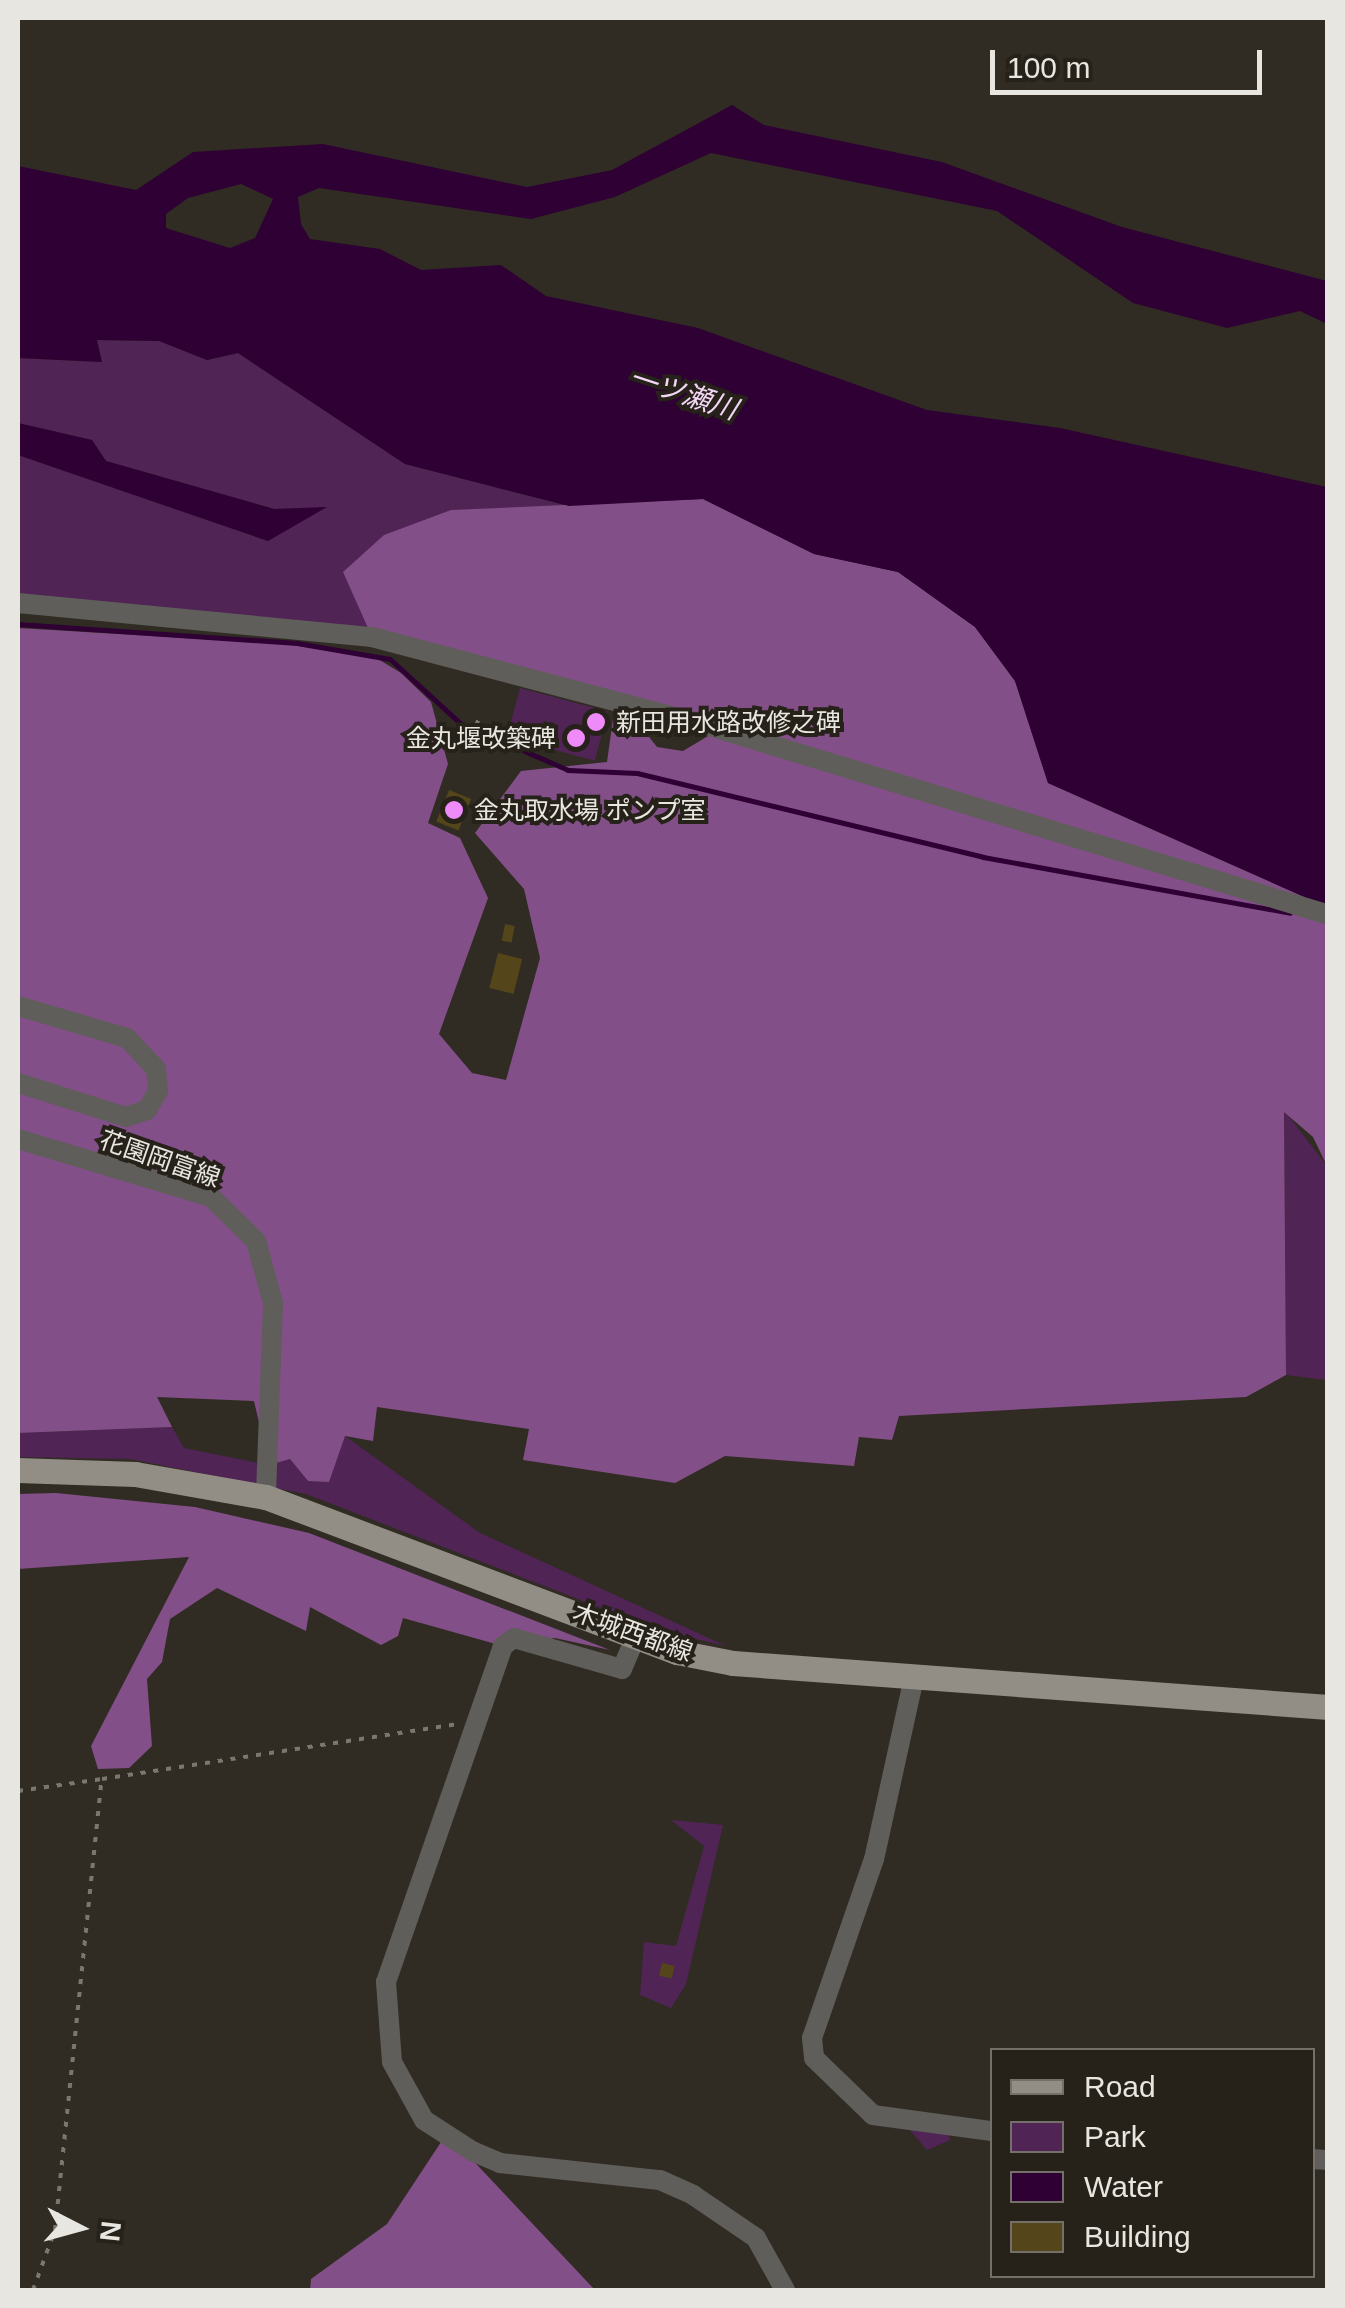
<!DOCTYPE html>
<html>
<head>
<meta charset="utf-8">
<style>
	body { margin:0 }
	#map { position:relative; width:1345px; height:2308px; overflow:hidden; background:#302c23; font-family:Arial,"Noto Sans JP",sans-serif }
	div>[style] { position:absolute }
	.green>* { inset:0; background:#502455; transform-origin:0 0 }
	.forest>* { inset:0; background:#834f88 }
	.water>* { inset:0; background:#2f0034 }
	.stream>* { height:5px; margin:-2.5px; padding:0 2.5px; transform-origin:2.5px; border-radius:2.5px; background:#2f0034 }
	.building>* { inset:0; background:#54451a; transform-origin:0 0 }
	.path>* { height:4px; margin-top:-2px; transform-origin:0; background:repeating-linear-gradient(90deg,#7a776f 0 5px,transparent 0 13px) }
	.minor>* { height:20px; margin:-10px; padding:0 10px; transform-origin:10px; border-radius:10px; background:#605e5a }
	.major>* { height:25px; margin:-12.5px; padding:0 12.5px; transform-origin:12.5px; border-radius:12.5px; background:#928e85 }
	.dots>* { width:28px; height:28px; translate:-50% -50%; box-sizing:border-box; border:5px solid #26221a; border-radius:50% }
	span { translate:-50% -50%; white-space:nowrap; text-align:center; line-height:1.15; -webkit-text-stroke:8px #26221a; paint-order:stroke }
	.poi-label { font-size:25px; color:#e8e6e0 }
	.left { translate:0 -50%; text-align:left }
	.right { translate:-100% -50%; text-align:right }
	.street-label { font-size:25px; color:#e8e6e0 }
	.water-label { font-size:28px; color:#f3d5f6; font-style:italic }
	.frame { position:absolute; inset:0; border:20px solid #e8e6e0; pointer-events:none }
	.legend { position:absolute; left:990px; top:2048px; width:325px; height:230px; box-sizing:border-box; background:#26221a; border:2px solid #747069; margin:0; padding:12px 18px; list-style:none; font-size:30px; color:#e8e6e0 }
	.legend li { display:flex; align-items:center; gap:20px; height:50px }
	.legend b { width:50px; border:2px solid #747069 }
	.north { position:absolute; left:30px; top:2178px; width:100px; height:100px; -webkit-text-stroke:8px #26221a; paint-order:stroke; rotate:96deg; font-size:28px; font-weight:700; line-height:40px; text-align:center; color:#e8e6e0 }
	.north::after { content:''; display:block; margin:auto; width:35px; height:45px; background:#e8e6e0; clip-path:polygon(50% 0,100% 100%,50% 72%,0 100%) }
	.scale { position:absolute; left:990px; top:50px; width:272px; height:45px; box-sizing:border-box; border:5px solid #e8e6e0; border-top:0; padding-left:12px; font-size:30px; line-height:35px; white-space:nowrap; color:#e8e6e0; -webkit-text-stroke:8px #26221a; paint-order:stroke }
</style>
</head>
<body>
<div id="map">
	<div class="green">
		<i style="clip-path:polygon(96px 340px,159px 341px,207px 360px,238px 353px,405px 464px,569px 506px,451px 510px,372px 637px,18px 603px,18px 455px,268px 541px,323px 508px,274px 509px,106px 461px,92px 440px,18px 423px,18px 358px,101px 362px)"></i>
		<i style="left:520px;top:688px;width:91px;height:51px;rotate:15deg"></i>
		<i style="clip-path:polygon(1284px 1110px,1327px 1166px,1327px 1380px,1286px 1375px)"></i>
		<i style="clip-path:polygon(172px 1427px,184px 1448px,268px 1465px,290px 1459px,308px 1481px,345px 1436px,480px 1533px,726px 1646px,661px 1631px,306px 1494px,130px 1459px,18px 1457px,18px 1433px)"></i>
		<i style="clip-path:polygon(671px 1820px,723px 1825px,686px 1984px,671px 2008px,640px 1995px,644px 1942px,676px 1946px,704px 1846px)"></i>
		<i style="clip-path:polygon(909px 2129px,947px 2133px,950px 2140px,927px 2150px)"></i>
	</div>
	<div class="forest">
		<i style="clip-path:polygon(703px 499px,814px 554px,898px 572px,975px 627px,1015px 681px,1048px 783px,1327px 907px,1327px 1166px,1313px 1137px,1284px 1112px,1286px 1375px,1246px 1397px,899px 1416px,892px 1440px,859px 1437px,854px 1466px,725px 1456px,675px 1483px,523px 1460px,529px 1429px,377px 1407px,373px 1441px,345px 1436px,329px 1482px,308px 1481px,290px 1459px,269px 1465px,254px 1401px,157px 1397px,172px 1427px,18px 1433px,18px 628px,284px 644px,373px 656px,401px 673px,431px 702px,448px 764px,428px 823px,460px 838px,488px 898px,439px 1034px,472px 1073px,506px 1080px,540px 958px,524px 889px,475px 833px,521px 771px,607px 762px,613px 719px,638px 723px,657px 747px,683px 751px,718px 730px,372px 637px,343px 572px,384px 535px,451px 510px)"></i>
		<i style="clip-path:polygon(56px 1493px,195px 1507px,309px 1533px,610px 1650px,555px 1638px,503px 1646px,403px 1618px,398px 1636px,381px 1645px,310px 1607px,306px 1631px,217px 1588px,170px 1619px,162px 1662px,147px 1679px,152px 1746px,129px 1768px,98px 1769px,91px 1746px,189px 1557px,18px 1569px,18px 1494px)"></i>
		<i style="clip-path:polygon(447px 2133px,595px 2290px,310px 2290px,311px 2279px,387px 2224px)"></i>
	</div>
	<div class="water">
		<i style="clip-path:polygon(evenodd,732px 105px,764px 125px,942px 162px,1122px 227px,1327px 281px,1327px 324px,1300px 311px,1227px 328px,1133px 303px,997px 211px,711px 153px,615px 197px,531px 219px,319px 188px,298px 197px,301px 224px,310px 239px,380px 249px,421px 270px,501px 265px,546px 296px,698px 328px,927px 410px,1060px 428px,1327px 487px,1327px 907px,1048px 783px,1015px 681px,975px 627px,898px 572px,814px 554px,703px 499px,569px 506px,405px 464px,238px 353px,207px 360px,159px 341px,97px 340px,102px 362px,18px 358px,18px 166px,136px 190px,193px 152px,323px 144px,527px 187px,612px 170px,732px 105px,241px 184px,273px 199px,255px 238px,230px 248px,166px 228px,166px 214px,188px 198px,241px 184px)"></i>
		<i style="clip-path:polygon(18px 423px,92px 440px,106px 461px,274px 509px,327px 507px,268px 541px,18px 455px)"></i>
	</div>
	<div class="stream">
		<i style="left:18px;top:624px;width:280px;rotate:3.9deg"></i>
		<i style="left:297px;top:643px;width:94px;rotate:9.8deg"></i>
		<i style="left:390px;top:659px;width:95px;rotate:42.4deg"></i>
		<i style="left:460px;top:723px;width:118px;rotate:23.5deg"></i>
		<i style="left:568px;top:770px;width:69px;rotate:2.5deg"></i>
		<i style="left:637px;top:773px;width:356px;rotate:13.6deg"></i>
		<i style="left:983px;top:857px;width:312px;rotate:10.3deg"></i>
	</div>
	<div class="building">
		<i style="left:449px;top:790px;width:24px;height:34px;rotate:22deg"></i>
		<i style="left:505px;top:924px;width:10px;height:17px;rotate:11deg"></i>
		<i style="left:498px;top:953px;width:25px;height:36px;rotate:14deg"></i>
		<i style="left:662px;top:1963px;width:13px;height:13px;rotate:13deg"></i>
	</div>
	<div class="path">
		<i style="left:466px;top:749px;width:38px;rotate:-67deg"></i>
		<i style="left:18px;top:1791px;width:85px;rotate:-8.1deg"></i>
		<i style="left:33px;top:2290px;width:64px;rotate:-69.9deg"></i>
		<i style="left:55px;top:2230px;width:453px;rotate:-84.1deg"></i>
		<i style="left:102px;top:1779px;width:360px;rotate:-8.8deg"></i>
	</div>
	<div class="minor">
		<i style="left:18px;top:603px;width:356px;rotate:5.5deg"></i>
		<i style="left:372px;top:637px;width:359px;rotate:14.8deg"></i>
		<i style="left:719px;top:729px;width:635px;rotate:16.95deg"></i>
		<i style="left:18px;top:1006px;width:114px;rotate:16.4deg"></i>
		<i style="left:127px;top:1038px;width:42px;rotate:46.9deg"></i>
		<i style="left:156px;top:1069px;width:22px;rotate:85deg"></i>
		<i style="left:158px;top:1091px;width:22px;rotate:120deg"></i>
		<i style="left:147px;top:1110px;width:22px;rotate:162deg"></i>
		<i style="left:126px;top:1117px;width:113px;rotate:-162.5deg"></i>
		<i style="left:18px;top:1139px;width:202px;rotate:16.7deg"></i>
		<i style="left:211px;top:1197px;width:63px;rotate:44.4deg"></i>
		<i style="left:256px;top:1241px;width:64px;rotate:74.7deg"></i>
		<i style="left:273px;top:1303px;width:194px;rotate:92.1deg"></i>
		<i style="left:636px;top:1636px;width:36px;rotate:113deg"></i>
		<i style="left:622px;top:1669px;width:112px;rotate:-164deg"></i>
		<i style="left:514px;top:1638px;width:14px;rotate:144deg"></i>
		<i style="left:503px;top:1646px;width:356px;rotate:109.2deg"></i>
		<i style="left:386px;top:1982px;width:80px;rotate:85.7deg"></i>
		<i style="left:392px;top:2062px;width:66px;rotate:61.1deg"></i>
		<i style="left:424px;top:2120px;width:57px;rotate:32.9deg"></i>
		<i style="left:472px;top:2151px;width:30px;rotate:23deg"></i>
		<i style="left:500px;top:2163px;width:161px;rotate:6.1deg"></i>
		<i style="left:660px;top:2180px;width:36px;rotate:24deg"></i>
		<i style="left:693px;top:2195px;width:76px;rotate:34.3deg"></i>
		<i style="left:756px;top:2238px;width:60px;rotate:60.9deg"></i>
		<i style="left:913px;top:1682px;width:181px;rotate:102.4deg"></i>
		<i style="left:874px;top:1859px;width:189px;rotate:109.1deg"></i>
		<i style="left:812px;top:2038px;width:20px;rotate:84deg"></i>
		<i style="left:814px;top:2058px;width:82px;rotate:44deg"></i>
		<i style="left:873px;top:2115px;width:120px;rotate:7.7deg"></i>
		<i style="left:1312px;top:2159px;width:16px;rotate:4deg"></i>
	</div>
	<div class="major">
		<i style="left:18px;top:1470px;width:117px;rotate:2deg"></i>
		<i style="left:135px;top:1474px;width:133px;rotate:10deg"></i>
		<i style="left:266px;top:1497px;width:439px;rotate:20.7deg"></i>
		<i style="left:677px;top:1652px;width:57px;rotate:11.1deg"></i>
		<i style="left:733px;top:1663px;width:597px;rotate:4.23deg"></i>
	</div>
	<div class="dots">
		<i style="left:596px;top:722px;background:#ee8bf8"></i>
		<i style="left:576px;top:738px;background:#ee8bf8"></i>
		<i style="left:454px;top:810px;background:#ee8bf8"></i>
	</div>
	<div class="poi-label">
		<span class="left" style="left:616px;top:722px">新田用水路改修之碑</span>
		<span class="right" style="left:556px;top:738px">金丸堰改築碑</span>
		<span class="left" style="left:474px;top:810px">金丸取水場 ポンプ室</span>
	</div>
	<div class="street-label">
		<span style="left:160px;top:1159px;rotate:19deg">花園岡富線</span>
		<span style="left:633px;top:1632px;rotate:20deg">木城西都線</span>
	</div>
	<div class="water-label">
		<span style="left:683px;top:394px;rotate:18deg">一ツ瀬川</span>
	</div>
	<div class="frame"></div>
	<ul class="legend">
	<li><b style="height:12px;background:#928e85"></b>Road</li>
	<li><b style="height:28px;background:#502455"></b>Park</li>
	<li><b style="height:28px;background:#2f0034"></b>Water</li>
	<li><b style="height:28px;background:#54451a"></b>Building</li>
	</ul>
	<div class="north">N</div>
	<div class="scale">100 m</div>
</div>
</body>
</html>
